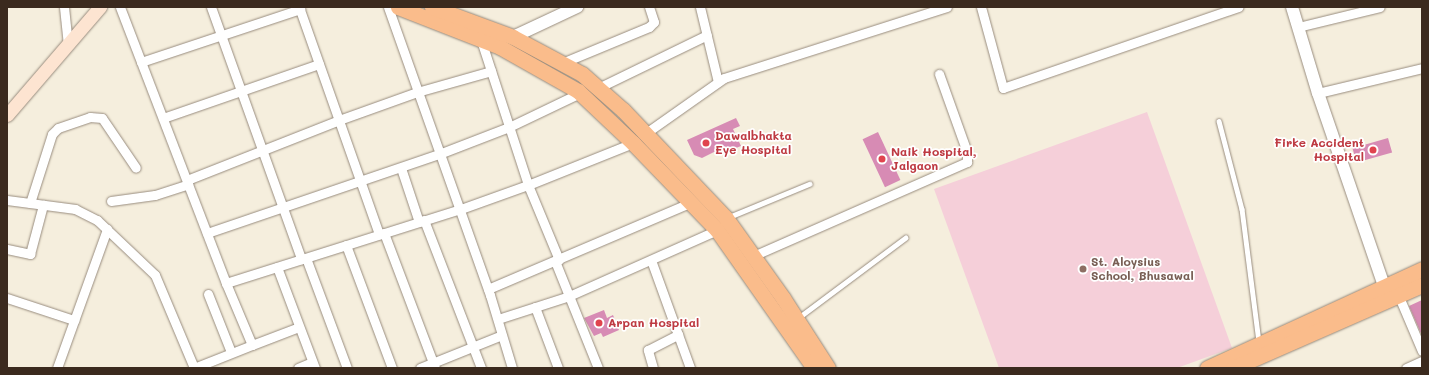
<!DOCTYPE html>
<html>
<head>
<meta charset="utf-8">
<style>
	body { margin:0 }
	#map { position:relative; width:1429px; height:375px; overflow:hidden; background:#f5eedd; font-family:Mali,sans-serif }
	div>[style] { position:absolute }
	.built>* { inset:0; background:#f5cfd9 }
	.building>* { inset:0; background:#d78bb4; transform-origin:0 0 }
	.roads { filter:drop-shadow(0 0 1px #988c7e) drop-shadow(0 0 1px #988c7e) }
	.service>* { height:4.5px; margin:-2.25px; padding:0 2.25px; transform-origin:2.25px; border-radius:2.25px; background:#fff }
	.minor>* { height:9px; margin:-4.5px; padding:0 4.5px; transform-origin:4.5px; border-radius:4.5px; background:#fff }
	.tertiary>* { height:12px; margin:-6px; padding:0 6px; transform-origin:6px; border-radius:6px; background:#fff }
	.secondary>* { height:13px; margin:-6.5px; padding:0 6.5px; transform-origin:6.5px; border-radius:6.5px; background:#fde4d1 }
	.primary>* { height:15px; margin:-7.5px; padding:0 7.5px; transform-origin:7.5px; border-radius:7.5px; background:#fabc8b }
	.dots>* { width:11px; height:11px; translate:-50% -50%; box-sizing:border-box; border:2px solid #fff; border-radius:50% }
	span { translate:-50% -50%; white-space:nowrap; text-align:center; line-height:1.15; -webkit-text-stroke:3.5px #fff; paint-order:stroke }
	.health-label { font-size:12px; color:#be3a42; font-weight:700 }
	.left { translate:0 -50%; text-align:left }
	.right { translate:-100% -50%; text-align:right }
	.education-label { font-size:12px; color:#785e54; font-weight:700 }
	.frame { position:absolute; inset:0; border:8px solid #3b2a1e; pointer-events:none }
</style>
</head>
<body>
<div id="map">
	<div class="built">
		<i style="clip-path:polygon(1147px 112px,1232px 348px,1177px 368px,999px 368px,934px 189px)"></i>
	</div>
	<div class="building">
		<i style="clip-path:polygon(736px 118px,740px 126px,733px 129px,741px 146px,721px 154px,718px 150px,702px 158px,694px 155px,687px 140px)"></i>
		<i style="left:878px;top:132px;width:53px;height:17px;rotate:65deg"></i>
		<i style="left:1388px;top:138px;width:15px;height:37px;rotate:74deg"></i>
		<i style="clip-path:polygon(1422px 300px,1422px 336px,1409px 306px)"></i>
		<i style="clip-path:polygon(604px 310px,607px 318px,613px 315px,619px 330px,603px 337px,601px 333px,594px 336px,584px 318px)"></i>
	</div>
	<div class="roads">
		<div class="service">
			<i style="left:1219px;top:121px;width:91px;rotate:75.4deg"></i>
			<i style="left:1242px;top:209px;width:133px;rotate:82.7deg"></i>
			<i style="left:729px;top:217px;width:87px;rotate:-22.4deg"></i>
			<i style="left:798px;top:318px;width:134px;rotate:-36.8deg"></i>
		</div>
		<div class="minor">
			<i style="left:64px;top:7px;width:37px;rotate:84deg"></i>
			<i style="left:120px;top:7px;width:296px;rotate:69deg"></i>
			<i style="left:226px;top:283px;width:243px;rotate:-17.5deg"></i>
			<i style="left:458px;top:210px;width:74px;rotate:-19.7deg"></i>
			<i style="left:528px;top:185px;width:113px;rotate:-21.8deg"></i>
			<i style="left:211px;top:7px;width:268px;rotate:70.3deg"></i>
			<i style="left:299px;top:7px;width:241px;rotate:70.6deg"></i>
			<i style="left:388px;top:7px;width:306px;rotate:70.5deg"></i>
			<i style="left:490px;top:295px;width:76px;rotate:73.2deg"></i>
			<i style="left:700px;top:7px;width:77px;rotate:76.5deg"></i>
			<i style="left:981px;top:7px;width:84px;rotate:74.8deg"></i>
			<i style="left:1003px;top:88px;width:249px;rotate:-19deg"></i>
			<i style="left:1298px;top:27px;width:84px;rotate:-13.7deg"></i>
			<i style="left:481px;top:40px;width:152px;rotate:72deg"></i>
			<i style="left:528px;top:185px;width:81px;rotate:67.5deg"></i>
			<i style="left:141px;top:62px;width:168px;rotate:-18.4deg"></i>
			<i style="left:562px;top:63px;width:94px;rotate:-22.5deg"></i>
			<i style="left:649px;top:27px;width:7px;rotate:-45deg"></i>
			<i style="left:654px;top:22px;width:16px;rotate:-108deg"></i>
			<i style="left:598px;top:88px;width:121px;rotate:-25.9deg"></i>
			<i style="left:1318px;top:93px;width:107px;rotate:-13.5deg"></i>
			<i style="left:163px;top:118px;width:165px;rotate:-19.1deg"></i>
			<i style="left:646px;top:133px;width:95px;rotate:-35.2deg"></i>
			<i style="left:724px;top:78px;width:234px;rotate:-17.7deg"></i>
			<i style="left:401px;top:168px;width:57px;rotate:71.6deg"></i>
			<i style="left:187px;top:180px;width:163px;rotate:-21.5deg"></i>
			<i style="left:339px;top:120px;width:83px;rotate:-19.7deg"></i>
			<i style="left:417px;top:92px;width:77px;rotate:-15.8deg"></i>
			<i style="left:7px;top:200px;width:69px;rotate:7.5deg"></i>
			<i style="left:75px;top:209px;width:25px;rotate:27deg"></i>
			<i style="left:97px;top:220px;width:80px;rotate:43.5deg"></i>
			<i style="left:155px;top:275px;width:101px;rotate:67.2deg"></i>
			<i style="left:111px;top:201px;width:44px;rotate:-7.8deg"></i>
			<i style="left:155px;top:195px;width:35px;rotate:-18deg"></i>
			<i style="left:30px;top:203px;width:72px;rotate:-72.3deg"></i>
			<i style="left:52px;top:134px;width:8px;rotate:-45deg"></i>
			<i style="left:58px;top:128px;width:34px;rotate:-19deg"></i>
			<i style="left:90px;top:117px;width:12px;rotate:5deg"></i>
			<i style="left:102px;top:118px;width:60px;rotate:55.8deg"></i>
			<i style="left:424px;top:220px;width:159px;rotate:68.9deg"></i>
			<i style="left:207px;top:233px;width:245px;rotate:-18.8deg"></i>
			<i style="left:439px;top:154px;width:75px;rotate:-21.1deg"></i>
			<i style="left:509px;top:127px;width:79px;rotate:-25.6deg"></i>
			<i style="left:384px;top:233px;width:144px;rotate:69.3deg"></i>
			<i style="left:346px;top:245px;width:131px;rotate:69.5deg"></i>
			<i style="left:7px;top:249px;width:24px;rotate:12deg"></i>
			<i style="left:30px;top:254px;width:51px;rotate:-75.1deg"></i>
			<i style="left:753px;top:256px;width:234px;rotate:-23.7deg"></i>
			<i style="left:967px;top:162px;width:10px;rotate:-90deg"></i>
			<i style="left:967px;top:152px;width:83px;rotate:-109.7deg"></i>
			<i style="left:306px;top:258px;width:117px;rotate:69.6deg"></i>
			<i style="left:651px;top:260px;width:115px;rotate:70.1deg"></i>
			<i style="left:555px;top:261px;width:115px;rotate:68.1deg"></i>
			<i style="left:277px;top:267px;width:108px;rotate:69.4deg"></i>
			<i style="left:488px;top:289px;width:222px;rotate:-23.1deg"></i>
			<i style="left:1397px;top:292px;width:64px;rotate:67deg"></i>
			<i style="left:208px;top:294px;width:62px;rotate:68.4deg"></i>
			<i style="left:7px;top:298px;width:71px;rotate:18.2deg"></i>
			<i style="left:535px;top:307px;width:65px;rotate:69.3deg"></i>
			<i style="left:498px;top:319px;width:75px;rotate:-17.9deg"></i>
			<i style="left:569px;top:296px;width:162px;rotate:-24deg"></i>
			<i style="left:252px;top:345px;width:50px;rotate:-21deg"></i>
			<i style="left:57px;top:368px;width:148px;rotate:-70.2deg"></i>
			<i style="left:194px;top:368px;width:62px;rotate:-21.6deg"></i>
			<i style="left:252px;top:345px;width:67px;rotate:-112.8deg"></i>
			<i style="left:298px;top:368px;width:15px;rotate:-23deg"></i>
			<i style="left:420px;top:368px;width:88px;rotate:-21.9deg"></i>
			<i style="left:653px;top:368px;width:19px;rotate:-106deg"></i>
			<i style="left:648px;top:350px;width:34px;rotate:-27deg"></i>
			<i style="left:1406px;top:368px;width:17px;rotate:-24deg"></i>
		</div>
		<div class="tertiary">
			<i style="left:1292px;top:7px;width:90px;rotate:73.2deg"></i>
			<i style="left:1318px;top:93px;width:213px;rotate:71.1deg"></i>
			<i style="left:513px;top:37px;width:71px;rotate:-25.1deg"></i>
		</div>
		<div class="secondary">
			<i style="left:7px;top:115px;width:143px;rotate:-49.3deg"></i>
		</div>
		<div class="primary">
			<i style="left:398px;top:7px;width:110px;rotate:21.4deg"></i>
			<i style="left:500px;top:47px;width:90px;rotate:29.4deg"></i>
			<i style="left:578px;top:91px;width:76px;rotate:43.4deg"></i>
			<i style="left:633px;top:143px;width:121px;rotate:46deg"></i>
			<i style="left:717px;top:230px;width:169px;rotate:54.9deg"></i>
			<i style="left:432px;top:7px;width:86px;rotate:20.3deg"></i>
			<i style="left:513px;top:37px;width:78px;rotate:28.2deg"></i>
			<i style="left:582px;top:74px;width:55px;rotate:41.3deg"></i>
			<i style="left:623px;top:110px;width:149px;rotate:46.4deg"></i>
			<i style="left:726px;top:218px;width:98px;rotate:54.5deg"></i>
			<i style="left:783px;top:298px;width:83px;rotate:57.3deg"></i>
			<i style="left:1207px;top:368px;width:237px;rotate:-24.7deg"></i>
			<i style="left:1233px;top:368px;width:206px;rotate:-23.7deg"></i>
		</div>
	</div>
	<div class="dots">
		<i style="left:706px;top:143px;background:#e0444e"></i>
		<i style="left:1373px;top:150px;background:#e0444e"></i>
		<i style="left:882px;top:159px;background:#e0444e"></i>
		<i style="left:1083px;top:269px;background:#8d6e63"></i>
		<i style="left:599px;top:323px;background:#e0444e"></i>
	</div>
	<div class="health-label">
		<span class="left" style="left:715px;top:143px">Dawalbhakta<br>Eye Hospital</span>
		<span class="right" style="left:1364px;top:150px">Firke Accident<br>Hospital</span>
		<span class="left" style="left:891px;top:159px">Naik Hospital,<br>Jalgaon</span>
		<span class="left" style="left:608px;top:323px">Arpan Hospital</span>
	</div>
	<div class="education-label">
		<span class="left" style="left:1091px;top:269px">St. Aloysius<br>School, Bhusawal</span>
	</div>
	<div class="frame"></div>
</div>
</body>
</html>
